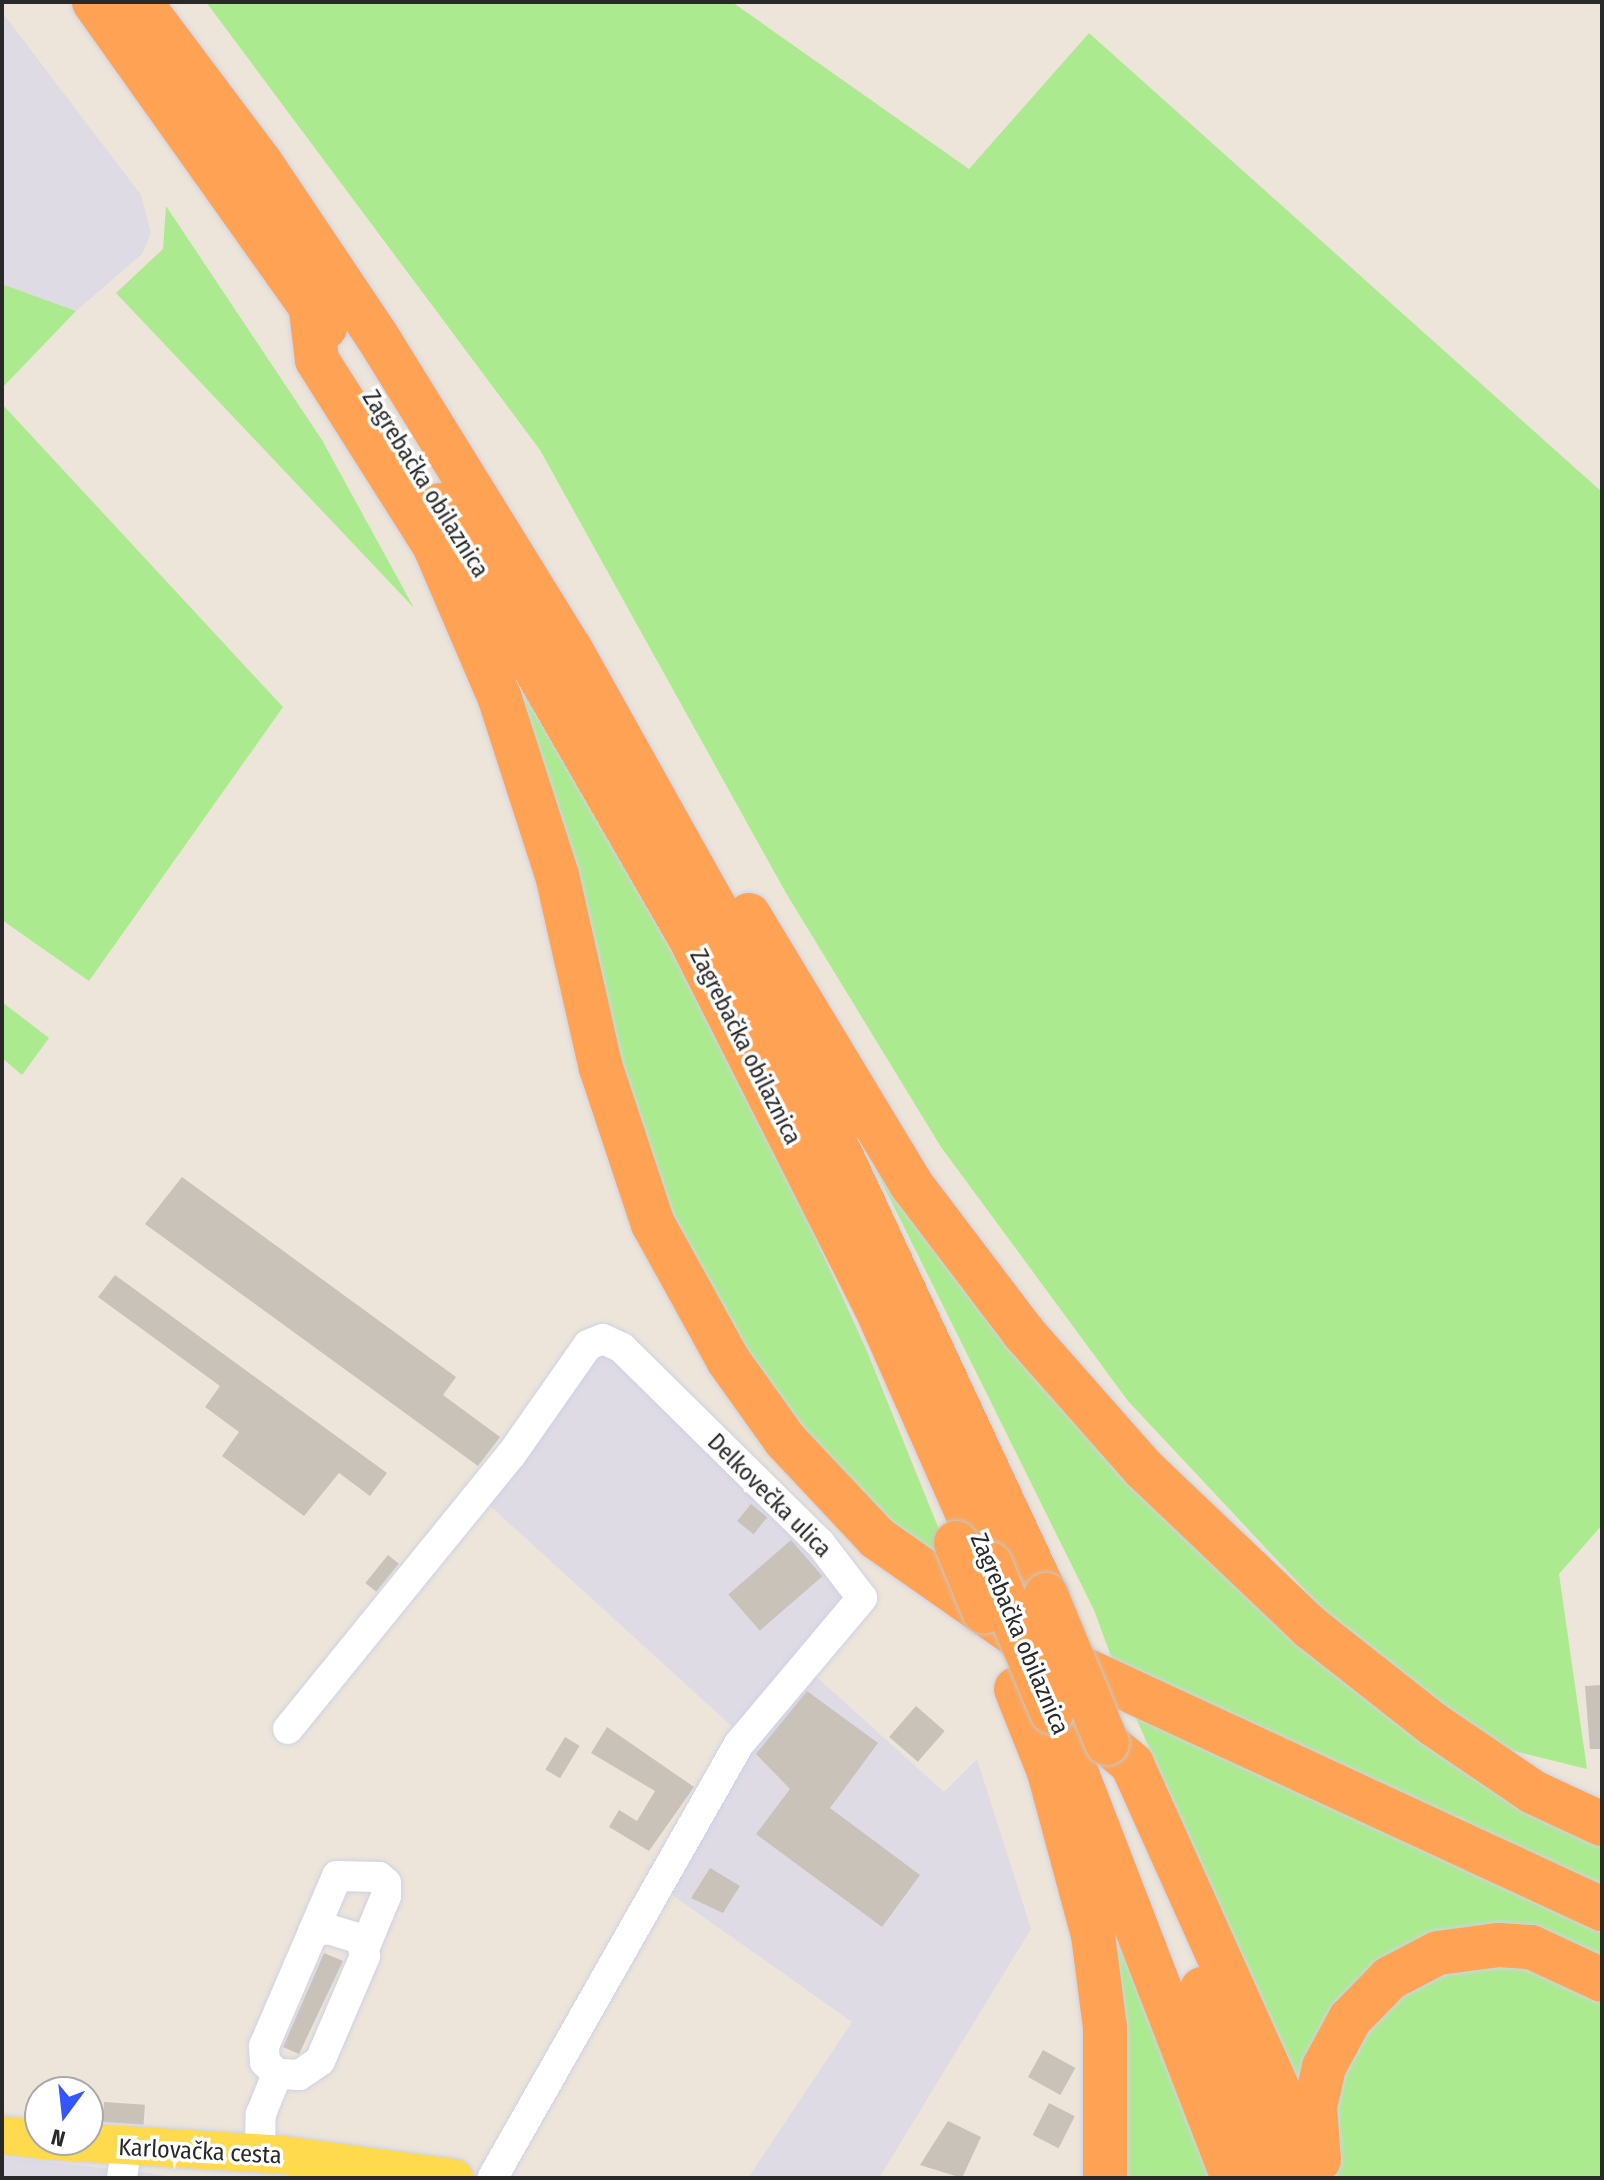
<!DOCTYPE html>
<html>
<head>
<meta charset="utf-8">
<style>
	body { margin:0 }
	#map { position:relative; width:1604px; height:2180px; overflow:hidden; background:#ede5d9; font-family:"Fira Sans Condensed",sans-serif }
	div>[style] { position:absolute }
	.industrial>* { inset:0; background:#dedbe5 }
	.green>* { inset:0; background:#acea8f }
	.building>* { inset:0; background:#c8c2b9; transform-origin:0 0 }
	.roads { filter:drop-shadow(0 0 2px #ced2e4) drop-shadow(0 0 2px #ced2e4) }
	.minor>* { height:30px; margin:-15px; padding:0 15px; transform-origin:15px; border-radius:15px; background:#fff }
	.major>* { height:38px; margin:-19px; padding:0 19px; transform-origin:19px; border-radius:19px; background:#ffda4d }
	.highway>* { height:44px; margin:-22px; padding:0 22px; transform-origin:22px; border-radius:22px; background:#ffa253 }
	.bridges { filter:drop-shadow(0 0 2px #c7c7c7) drop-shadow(0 0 2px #c7c7c7) }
	.highway-bridge>* { height:44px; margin:-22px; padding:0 22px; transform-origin:22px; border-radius:22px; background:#ffa253 }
	span { translate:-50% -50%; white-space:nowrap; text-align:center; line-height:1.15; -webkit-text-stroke:7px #fff; paint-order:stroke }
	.street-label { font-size:24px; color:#292929 }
	.frame { position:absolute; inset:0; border:4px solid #292929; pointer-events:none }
	.north { position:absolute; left:24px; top:2076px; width:80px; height:80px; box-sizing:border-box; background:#fff; border:2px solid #a9a9a9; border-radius:50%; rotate:195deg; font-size:22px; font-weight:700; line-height:32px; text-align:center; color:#292929 }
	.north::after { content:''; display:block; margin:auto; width:28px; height:36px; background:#3555ff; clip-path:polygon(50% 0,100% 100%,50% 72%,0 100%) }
</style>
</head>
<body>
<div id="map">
	<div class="industrial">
		<i style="clip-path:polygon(2px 12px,141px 195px,151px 233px,142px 254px,76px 311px,2px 284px)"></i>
		<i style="clip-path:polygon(600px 1354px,616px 1354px,852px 1592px,737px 1731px,487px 1503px)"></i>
		<i style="clip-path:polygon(809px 1670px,944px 1792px,977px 1759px,1031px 1929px,879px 2178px,748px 2178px,852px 2022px,664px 1889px,745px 1755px)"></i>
		<i style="clip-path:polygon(2px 2157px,148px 2173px,182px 2178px,2px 2178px)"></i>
	</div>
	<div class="green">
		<i style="clip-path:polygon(206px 2px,732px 2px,969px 169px,1089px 33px,1602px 492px,1602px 1525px,1559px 1574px,1587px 1769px,1510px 1750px,1430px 1702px,1352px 1640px,1128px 1401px,941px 1147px,786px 893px,540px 450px)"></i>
		<i style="clip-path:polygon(166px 206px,322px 440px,414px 608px,116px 293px,163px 249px)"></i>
		<i style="clip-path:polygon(2px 284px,76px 311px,2px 388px)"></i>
		<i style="clip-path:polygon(2px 404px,283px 707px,89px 981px,2px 920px)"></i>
		<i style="clip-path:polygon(496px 643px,614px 844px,766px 1129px,867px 1351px,961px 1584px,818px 1457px,676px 1241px)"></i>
		<i style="clip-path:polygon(2px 1002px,49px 1038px,22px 1075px,2px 1058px)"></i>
		<i style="clip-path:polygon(842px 1102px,1075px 1411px,1602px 1838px,1602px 1896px,1119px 1678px,1094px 1610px)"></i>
		<i style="clip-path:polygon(1133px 1711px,1602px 1921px,1602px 1965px,1423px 1945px,1306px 2106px)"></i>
		<i style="clip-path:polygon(1085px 1849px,1210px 2178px,1119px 2178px)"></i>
		<i style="clip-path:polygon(1508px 1954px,1602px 1992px,1602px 2178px,1334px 2178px,1334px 2082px,1390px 1991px)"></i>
	</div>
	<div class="building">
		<i style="clip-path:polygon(182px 1177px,456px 1377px,443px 1395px,500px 1437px,478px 1466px,145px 1224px)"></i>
		<i style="clip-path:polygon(115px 1275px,387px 1473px,370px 1496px,339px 1473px,304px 1516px,222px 1456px,239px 1432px,205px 1407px,220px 1386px,98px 1297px)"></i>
		<i style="left:751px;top:1504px;width:21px;height:22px;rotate:39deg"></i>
		<i style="left:791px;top:1540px;width:48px;height:83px;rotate:49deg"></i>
		<i style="left:388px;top:1555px;width:14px;height:36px;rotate:39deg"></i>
		<i style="clip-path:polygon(1602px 1685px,1602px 1749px,1590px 1749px,1585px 1686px)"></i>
		<i style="clip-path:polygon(807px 1691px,878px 1743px,830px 1808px,920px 1875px,882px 1927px,756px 1834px,790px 1789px,756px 1754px)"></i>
		<i style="left:916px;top:1706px;width:38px;height:41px;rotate:41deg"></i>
		<i style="clip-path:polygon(607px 1727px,694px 1787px,649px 1851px,609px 1827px,619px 1810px,637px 1821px,655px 1791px,591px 1753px)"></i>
		<i style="left:565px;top:1737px;width:17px;height:38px;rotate:31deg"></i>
		<i style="clip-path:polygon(710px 1868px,740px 1886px,723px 1913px,691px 1898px)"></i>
		<i style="clip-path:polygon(324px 1953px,343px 1961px,299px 2054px,283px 2047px)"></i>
		<i style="left:1043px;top:2050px;width:37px;height:31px;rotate:29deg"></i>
		<i style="left:104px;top:2102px;width:41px;height:20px;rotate:4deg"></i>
		<i style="left:1049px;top:2103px;width:29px;height:36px;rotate:27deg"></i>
		<i style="clip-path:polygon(948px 2121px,981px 2137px,962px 2178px,920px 2165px)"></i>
	</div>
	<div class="roads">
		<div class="minor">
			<i style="left:288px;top:1729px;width:353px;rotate:-50.9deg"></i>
			<i style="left:511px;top:1455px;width:134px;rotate:-55deg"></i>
			<i style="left:588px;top:1345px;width:16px;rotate:-22deg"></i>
			<i style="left:603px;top:1339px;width:21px;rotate:25deg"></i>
			<i style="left:622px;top:1348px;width:278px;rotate:44.6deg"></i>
			<i style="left:820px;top:1543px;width:69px;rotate:52.6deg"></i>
			<i style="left:862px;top:1598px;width:191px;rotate:130.1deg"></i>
			<i style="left:739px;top:1744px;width:499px;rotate:119.6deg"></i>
			<i style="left:328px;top:1929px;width:34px;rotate:17deg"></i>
			<i style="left:361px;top:1939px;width:17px;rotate:77deg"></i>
			<i style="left:365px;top:1956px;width:114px;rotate:113.2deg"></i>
			<i style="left:320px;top:2061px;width:25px;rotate:146deg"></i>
			<i style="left:299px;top:2075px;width:22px;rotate:-177deg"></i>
			<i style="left:277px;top:2074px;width:17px;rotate:-135deg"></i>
			<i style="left:265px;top:2062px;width:16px;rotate:-94deg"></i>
			<i style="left:264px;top:2046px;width:124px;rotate:-66.7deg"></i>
			<i style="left:313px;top:1932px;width:15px;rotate:-11deg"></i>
			<i style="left:313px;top:1932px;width:61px;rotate:-66.8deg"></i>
			<i style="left:337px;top:1876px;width:42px;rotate:1.4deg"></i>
			<i style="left:379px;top:1877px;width:9px;rotate:41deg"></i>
			<i style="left:386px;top:1883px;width:13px;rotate:90deg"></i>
			<i style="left:386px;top:1896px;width:52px;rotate:112.6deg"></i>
			<i style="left:260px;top:2153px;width:39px;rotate:-89deg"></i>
			<i style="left:261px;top:2114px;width:43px;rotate:-68.2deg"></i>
			<i style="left:122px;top:2178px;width:29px;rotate:-82deg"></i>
		</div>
		<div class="major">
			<i style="left:2px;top:2135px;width:38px;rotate:7deg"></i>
			<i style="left:41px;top:2140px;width:242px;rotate:3.5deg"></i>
			<i style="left:283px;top:2155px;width:173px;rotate:7.7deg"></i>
		</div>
		<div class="highway">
			<i style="left:94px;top:2px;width:399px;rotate:54.6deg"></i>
			<i style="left:140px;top:2px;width:201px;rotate:53.1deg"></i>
			<i style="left:261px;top:163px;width:208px;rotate:56.2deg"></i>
			<i style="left:377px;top:336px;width:367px;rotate:58.3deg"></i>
			<i style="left:570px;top:648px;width:307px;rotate:60.8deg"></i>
			<i style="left:720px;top:916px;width:233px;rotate:62.9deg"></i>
			<i style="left:826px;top:1123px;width:521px;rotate:65.01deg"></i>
			<i style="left:310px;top:303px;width:57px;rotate:83deg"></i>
			<i style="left:317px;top:360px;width:221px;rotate:57.7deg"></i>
			<i style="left:435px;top:547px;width:165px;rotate:66.8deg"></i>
			<i style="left:500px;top:699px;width:185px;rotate:72.1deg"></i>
			<i style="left:557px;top:875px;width:198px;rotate:77.2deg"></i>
			<i style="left:601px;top:1068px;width:164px;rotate:71.6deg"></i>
			<i style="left:653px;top:1224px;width:155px;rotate:61.1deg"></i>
			<i style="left:728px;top:1360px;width:98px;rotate:54.5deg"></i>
			<i style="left:785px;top:1440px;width:134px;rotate:46.8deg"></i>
			<i style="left:877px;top:1538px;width:183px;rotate:35deg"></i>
			<i style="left:1027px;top:1643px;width:634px;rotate:24.83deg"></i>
			<i style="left:441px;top:505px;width:493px;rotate:60.1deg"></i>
			<i style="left:687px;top:932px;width:418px;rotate:63.3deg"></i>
			<i style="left:875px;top:1305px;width:283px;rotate:66.1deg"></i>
			<i style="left:749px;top:915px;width:314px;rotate:58.9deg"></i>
			<i style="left:911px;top:1184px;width:187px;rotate:52.8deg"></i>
			<i style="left:1024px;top:1333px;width:181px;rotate:48.6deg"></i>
			<i style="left:1144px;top:1469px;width:231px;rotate:43.6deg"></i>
			<i style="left:1311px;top:1628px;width:155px;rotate:38.2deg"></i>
			<i style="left:1433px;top:1724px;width:121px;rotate:34.2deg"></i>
			<i style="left:1533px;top:1792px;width:76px;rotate:24.9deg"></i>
			<i style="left:1016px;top:1689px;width:89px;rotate:68.3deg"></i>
			<i style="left:1049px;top:1772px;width:169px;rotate:74.9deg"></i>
			<i style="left:1093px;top:1935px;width:93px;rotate:82.6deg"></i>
			<i style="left:1105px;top:2027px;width:151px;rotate:90deg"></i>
			<i style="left:1064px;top:1740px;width:469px;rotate:68.9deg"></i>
			<i style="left:1107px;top:1743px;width:33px;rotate:40deg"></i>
			<i style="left:1132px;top:1764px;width:364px;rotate:65.8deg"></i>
			<i style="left:1281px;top:2096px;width:87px;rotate:69.9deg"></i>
			<i style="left:1202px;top:1989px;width:202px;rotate:69.4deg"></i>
			<i style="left:1319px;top:2160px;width:53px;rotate:-94.3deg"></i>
			<i style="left:1315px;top:2107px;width:41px;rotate:-77.3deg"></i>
			<i style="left:1324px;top:2067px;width:55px;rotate:-61.6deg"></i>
			<i style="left:1350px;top:2019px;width:57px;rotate:-45.7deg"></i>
			<i style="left:1390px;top:1978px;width:54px;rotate:-27.5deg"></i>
			<i style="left:1438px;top:1953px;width:62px;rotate:-7.5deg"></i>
			<i style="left:1499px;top:1945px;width:32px;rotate:4deg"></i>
			<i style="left:1531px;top:1947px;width:78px;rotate:24.9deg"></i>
		</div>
	</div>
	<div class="bridges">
		<div class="highway-bridge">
			<i style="left:956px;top:1543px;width:74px;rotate:67.6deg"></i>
			<i style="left:990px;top:1564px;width:160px;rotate:67.3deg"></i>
			<i style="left:1046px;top:1595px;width:160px;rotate:67.6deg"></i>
		</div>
	</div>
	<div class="street-label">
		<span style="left:425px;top:484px;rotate:58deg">Zagrebačka obilaznica</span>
		<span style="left:745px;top:1047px;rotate:63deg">Zagrebačka obilaznica</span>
		<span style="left:769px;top:1496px;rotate:45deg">Delkovečka ulica</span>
		<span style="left:1019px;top:1634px;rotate:67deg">Zagrebačka obilaznica</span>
		<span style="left:200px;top:2152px;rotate:3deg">Karlovačka cesta</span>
	</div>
	<div class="frame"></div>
	<div class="north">N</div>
</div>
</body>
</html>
